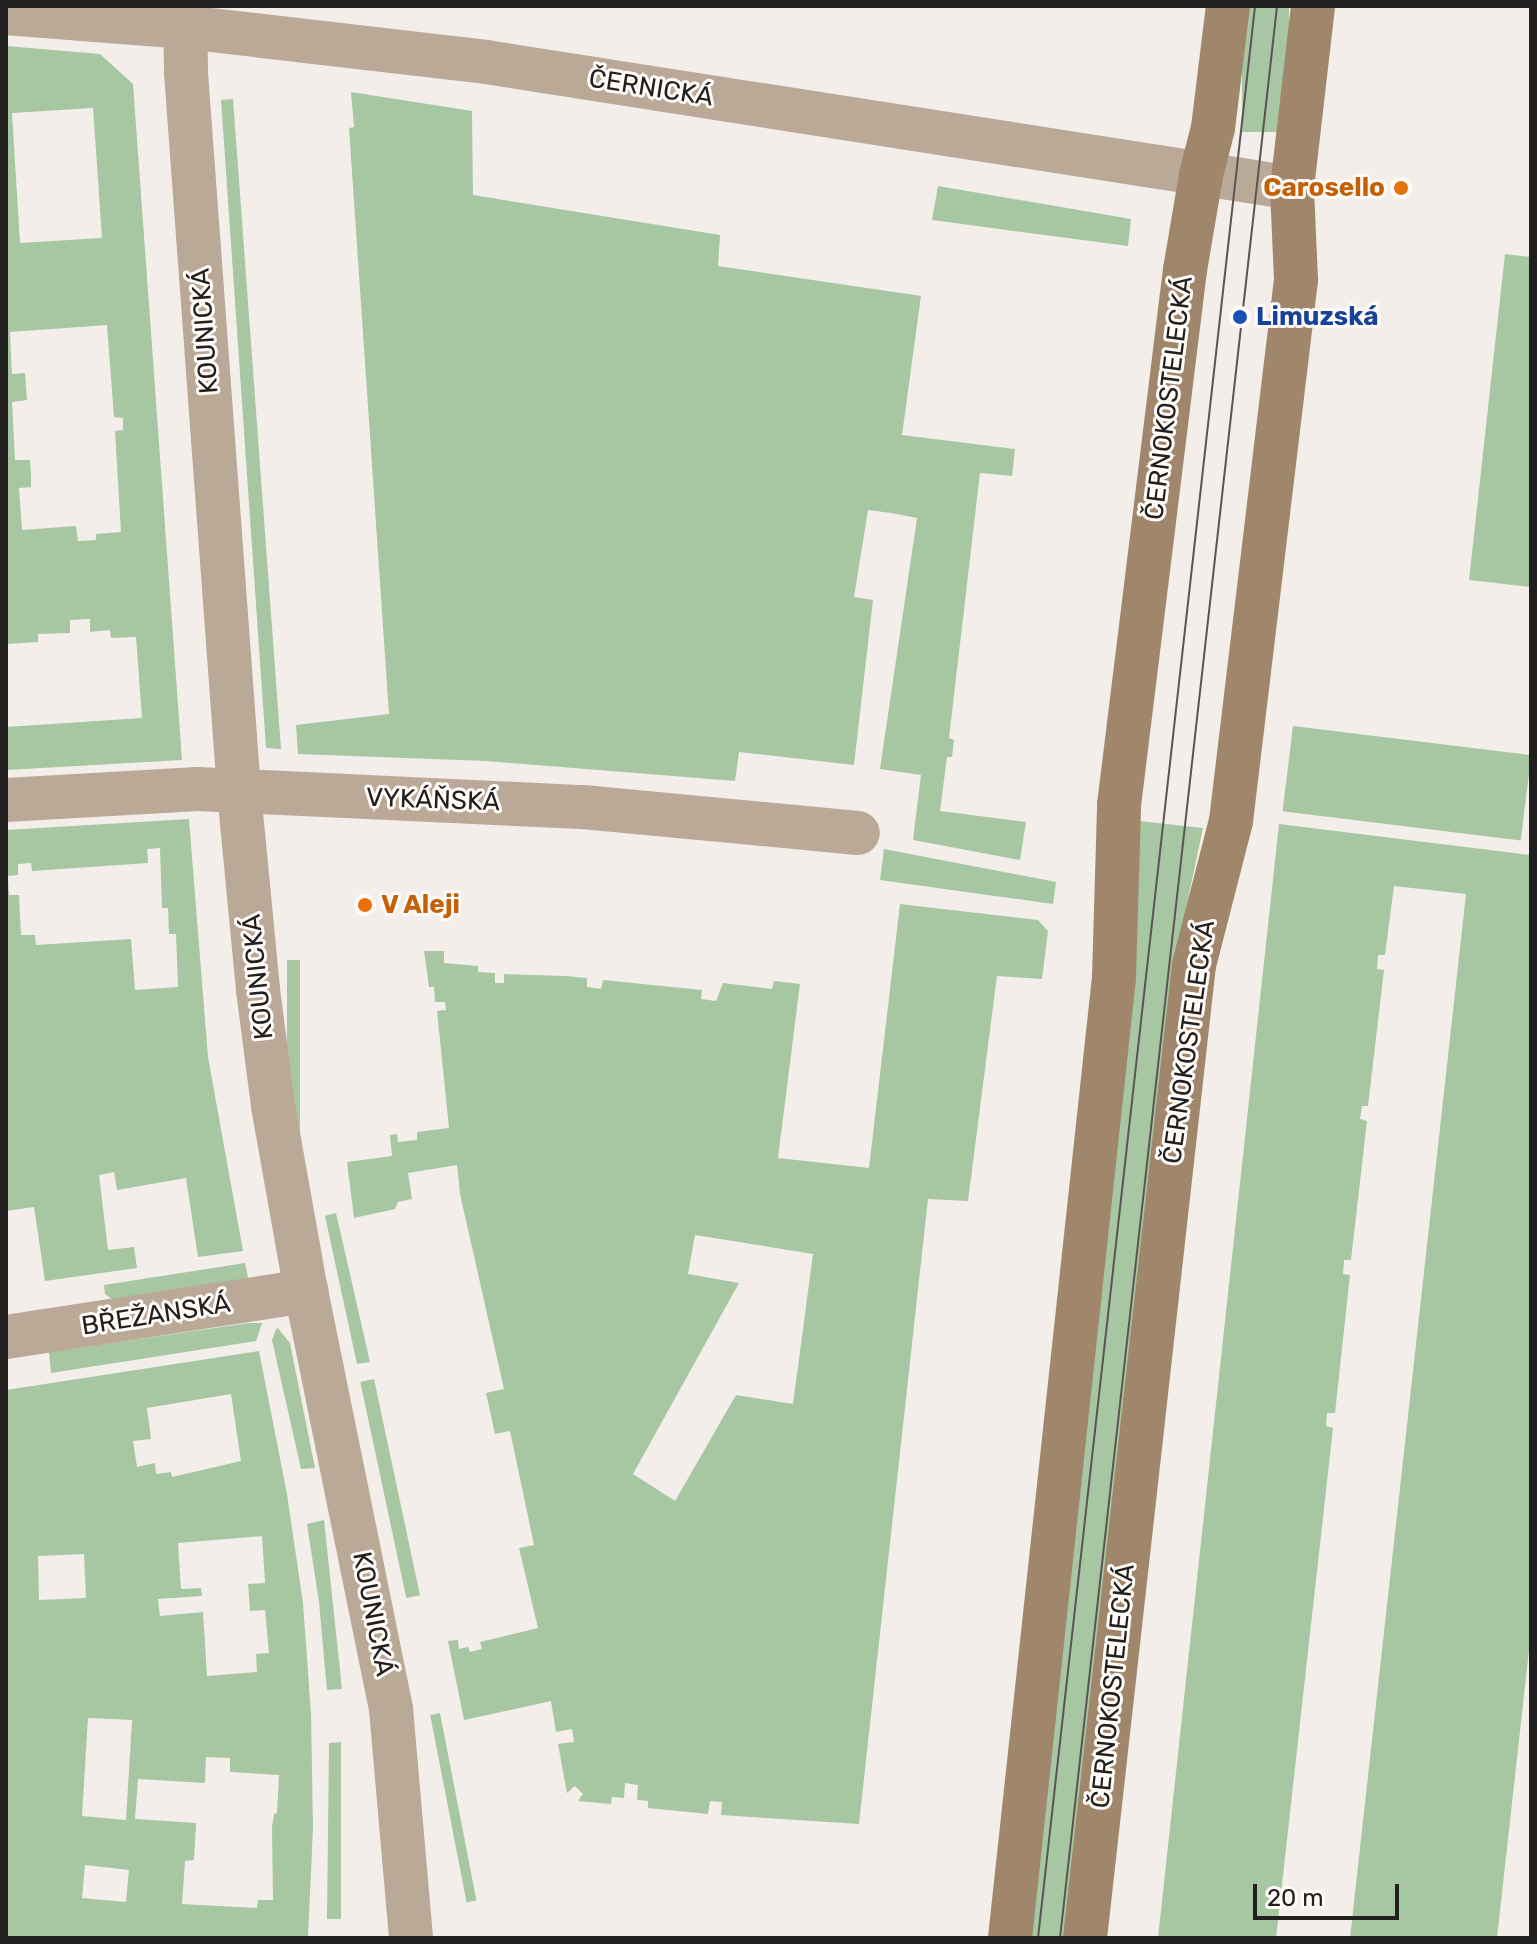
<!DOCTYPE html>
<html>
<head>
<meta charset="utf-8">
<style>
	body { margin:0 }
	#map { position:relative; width:1537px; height:1944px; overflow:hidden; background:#f3eeea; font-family:Rubik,sans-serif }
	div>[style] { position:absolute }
	.green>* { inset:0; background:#a7c7a2; transform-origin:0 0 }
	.minor>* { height:44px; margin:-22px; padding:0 22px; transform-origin:22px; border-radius:22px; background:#baa997 }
	.secondary>* { height:44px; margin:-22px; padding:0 22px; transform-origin:22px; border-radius:22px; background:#a0876c }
	.tram>* { height:2px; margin:-1px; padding:0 1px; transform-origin:1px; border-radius:1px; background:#585654 }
	.dots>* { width:22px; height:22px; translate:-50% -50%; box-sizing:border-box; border:4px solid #fffbf9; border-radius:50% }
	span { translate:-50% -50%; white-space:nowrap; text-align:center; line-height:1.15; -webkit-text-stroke:6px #fffbf9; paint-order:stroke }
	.street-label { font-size:26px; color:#22201f }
	.food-label { font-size:26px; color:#c56008; font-weight:700 }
	.right { translate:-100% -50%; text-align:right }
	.left { translate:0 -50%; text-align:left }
	.transit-label { font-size:26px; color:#164399; font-weight:700 }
	.frame { position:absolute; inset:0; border:8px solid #22201f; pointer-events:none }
	.scale { position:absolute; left:1253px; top:1884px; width:146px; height:36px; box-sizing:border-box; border:4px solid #22201f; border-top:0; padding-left:10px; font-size:24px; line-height:28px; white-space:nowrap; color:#22201f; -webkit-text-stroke:6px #fffbf9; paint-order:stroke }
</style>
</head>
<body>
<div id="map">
	<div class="green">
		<i style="left:1242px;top:6px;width:47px;height:126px"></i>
		<i style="clip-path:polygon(evenodd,6px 46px,100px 54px,133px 84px,182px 760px,6px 770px,6px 727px,142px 718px,136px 637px,111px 638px,110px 630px,90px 632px,90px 619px,70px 620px,70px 633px,38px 634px,38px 642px,6px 644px,6px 46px,93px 108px,102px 238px,20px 243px,12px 113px,93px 108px,6px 46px,107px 325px,114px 417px,123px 418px,123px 430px,115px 431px,121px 532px,96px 534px,96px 540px,78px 541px,76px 526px,22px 530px,19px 488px,31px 487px,31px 474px,30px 460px,15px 460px,12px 402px,27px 400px,25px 373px,12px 374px,10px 332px,107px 325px)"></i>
		<i style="clip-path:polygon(351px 92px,472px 111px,473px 195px,720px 235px,718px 266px,921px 296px,902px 435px,1015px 449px,1012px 476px,980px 473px,949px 738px,954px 740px,952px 757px,947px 757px,940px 811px,1026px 822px,1020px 860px,913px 840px,921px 775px,880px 769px,917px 518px,891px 513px,868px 510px,854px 597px,873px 600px,854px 765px,739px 752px,735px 781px,486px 761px,298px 754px,296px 725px,389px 714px,349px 128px,354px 127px)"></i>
		<i style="clip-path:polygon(233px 99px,281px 749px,266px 748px,221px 100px)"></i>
		<i style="clip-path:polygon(938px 186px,1131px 219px,1128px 246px,932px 220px)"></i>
		<i style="clip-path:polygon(1505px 254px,1531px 257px,1531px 587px,1469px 580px)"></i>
		<i style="left:1293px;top:726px;width:240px;height:86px;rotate:7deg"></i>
		<i style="clip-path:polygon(evenodd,189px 819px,208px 1057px,243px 1251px,198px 1257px,186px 1178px,117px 1190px,114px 1172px,99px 1175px,108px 1250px,134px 1247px,137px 1268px,45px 1281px,34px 1207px,6px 1211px,6px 830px,189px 819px,160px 848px,162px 908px,168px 908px,169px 934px,176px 934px,178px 987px,135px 990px,131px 939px,36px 945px,35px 935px,21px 935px,19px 895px,9px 895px,8px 876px,18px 875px,18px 864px,31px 863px,32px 871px,148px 863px,147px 849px,160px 848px)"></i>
		<i style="clip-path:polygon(1139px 821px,1203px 828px,1181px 932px,1071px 1938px,1027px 1938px)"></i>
		<i style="clip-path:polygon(1279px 824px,1531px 855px,1531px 1633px,1497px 1938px,1350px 1938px,1466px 894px,1394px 886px,1385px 955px,1378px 955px,1377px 969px,1384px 970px,1368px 1106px,1362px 1106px,1360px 1119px,1367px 1121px,1351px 1260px,1344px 1260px,1343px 1274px,1350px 1275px,1335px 1413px,1327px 1413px,1326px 1426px,1333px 1428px,1276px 1938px,1158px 1938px)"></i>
		<i style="clip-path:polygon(884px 849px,1056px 882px,1053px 904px,880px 880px)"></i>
		<i style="clip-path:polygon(evenodd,900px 904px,1038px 920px,1048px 931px,1042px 979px,997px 976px,968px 1201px,928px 1199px,859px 1824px,721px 1815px,722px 1802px,710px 1801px,708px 1814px,648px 1808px,648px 1801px,637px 1800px,638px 1785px,625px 1783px,624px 1798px,612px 1797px,611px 1804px,578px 1801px,583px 1794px,575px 1786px,567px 1793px,558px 1744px,574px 1742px,572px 1729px,556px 1732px,551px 1701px,464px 1720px,448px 1641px,458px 1640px,459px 1649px,468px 1647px,470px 1652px,482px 1649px,480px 1642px,538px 1628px,519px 1548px,534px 1545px,510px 1431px,495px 1434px,486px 1393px,504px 1389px,460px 1194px,457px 1165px,408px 1173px,412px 1199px,398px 1202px,395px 1209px,354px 1218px,347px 1162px,392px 1156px,390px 1135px,397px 1134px,398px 1142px,417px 1140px,417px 1132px,449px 1128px,437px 1011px,446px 1010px,445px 1002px,435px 1002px,434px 987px,429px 987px,424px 951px,444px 951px,444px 963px,478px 966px,478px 972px,495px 973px,495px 983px,504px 983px,504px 974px,565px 976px,587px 978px,587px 987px,601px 989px,603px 980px,702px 990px,701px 999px,716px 1001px,723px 983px,772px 989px,774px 981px,800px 984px,778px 1158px,869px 1168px,900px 904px,695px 1235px,813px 1254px,793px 1404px,736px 1395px,675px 1501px,633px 1474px,739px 1283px,688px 1274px,695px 1235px)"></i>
		<i style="left:287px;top:960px;width:13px;height:190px"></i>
		<i style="clip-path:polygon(336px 1213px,370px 1362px,357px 1364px,325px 1216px)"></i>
		<i style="clip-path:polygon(245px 1263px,249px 1282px,117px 1303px,105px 1294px,104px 1285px)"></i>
		<i style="clip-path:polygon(249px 1323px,262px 1323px,256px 1341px,51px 1373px,49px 1352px)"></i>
		<i style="clip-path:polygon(277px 1327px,290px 1343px,315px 1468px,301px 1469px,272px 1340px)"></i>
		<i style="clip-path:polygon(evenodd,259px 1351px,287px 1494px,303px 1603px,311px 1713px,313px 1828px,308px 1938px,6px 1938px,6px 1390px,259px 1351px,231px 1394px,241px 1461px,172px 1477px,171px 1472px,156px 1474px,155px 1463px,137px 1467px,133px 1441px,151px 1439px,147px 1408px,231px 1394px,259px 1351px,262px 1536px,265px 1583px,248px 1584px,250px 1611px,265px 1610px,269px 1653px,256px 1654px,257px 1672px,207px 1676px,203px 1612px,160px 1616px,158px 1599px,202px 1596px,201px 1588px,181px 1589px,178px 1543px,262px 1536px,259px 1351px,84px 1554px,86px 1598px,39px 1600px,38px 1556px,84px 1554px,259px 1351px,88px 1718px,132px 1720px,126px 1820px,82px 1816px,88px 1718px,259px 1351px,206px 1757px,230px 1758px,230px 1772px,279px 1775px,277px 1813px,274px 1814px,272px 1827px,273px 1900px,258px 1900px,257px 1908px,182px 1904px,185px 1861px,194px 1860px,196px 1823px,135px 1819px,138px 1779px,205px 1783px,206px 1757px,259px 1351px,85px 1865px,129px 1870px,126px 1902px,82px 1898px,85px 1865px)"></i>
		<i style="left:374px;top:1379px;width:221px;height:14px;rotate:78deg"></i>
		<i style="clip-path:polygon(324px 1520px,342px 1689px,327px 1690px,319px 1602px,307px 1524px)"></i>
		<i style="left:440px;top:1713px;width:191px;height:10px;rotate:79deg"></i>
		<i style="clip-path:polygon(341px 1742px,341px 1919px,327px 1919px,329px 1743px)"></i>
	</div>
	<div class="minor">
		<i style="left:185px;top:6px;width:67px;rotate:89.1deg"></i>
		<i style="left:186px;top:73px;width:721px;rotate:85.78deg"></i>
		<i style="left:239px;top:792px;width:199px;rotate:84.5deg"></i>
		<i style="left:258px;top:990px;width:117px;rotate:82.6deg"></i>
		<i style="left:273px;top:1106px;width:188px;rotate:79.9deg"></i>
		<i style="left:306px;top:1291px;width:427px;rotate:78.5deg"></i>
		<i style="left:391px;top:1709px;width:230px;rotate:85deg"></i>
		<i style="left:6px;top:13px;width:180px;rotate:4.5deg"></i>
		<i style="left:185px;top:27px;width:303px;rotate:6.6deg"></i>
		<i style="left:486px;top:62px;width:816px;rotate:8.88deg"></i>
		<i style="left:6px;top:800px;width:192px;rotate:-3.3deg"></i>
		<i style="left:198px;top:789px;width:385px;rotate:2.7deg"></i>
		<i style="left:583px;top:807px;width:276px;rotate:5.4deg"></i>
		<i style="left:6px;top:1337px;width:304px;rotate:-8.7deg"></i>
	</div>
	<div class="secondary">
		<i style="left:1010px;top:1938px;width:967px;rotate:-83.82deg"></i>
		<i style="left:1114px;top:977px;width:172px;rotate:-88.3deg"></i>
		<i style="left:1119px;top:805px;width:539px;rotate:-82.97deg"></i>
		<i style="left:1185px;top:270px;width:96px;rotate:-80.4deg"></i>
		<i style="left:1201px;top:175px;width:49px;rotate:-75.7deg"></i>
		<i style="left:1213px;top:128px;width:123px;rotate:-83deg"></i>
		<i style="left:1085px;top:1938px;width:979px;rotate:-83.61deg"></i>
		<i style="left:1194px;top:965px;width:149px;rotate:-75.6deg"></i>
		<i style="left:1231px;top:821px;width:545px;rotate:-83.15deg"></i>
		<i style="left:1296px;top:280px;width:92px;rotate:-92.5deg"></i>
		<i style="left:1292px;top:188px;width:183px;rotate:-83.4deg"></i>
	</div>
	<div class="tram">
		<i style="left:1038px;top:1938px;width:1944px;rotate:-83.59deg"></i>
		<i style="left:1060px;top:1938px;width:1944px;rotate:-83.59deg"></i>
	</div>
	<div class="dots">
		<i style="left:1401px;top:188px;background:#e8710a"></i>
		<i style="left:1240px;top:317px;background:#1a4fb4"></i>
		<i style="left:365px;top:905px;background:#e8710a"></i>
	</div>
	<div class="street-label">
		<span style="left:651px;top:88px;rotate:9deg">ČERNICKÁ</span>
		<span style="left:205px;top:331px;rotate:-94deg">KOUNICKÁ</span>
		<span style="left:1169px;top:398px;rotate:-83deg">ČERNOKOSTELECKÁ</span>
		<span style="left:433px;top:800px;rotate:2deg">VYKÁŇSKÁ</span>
		<span style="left:258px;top:977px;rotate:-96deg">KOUNICKÁ</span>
		<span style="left:1189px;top:1042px;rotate:-82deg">ČERNOKOSTELECKÁ</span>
		<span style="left:156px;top:1315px;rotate:-9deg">BŘEŽANSKÁ</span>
		<span style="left:373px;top:1614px;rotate:79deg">KOUNICKÁ</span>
		<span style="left:1113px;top:1686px;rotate:-84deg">ČERNOKOSTELECKÁ</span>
	</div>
	<div class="food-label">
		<span class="right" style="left:1385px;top:188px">Carosello</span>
		<span class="left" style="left:381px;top:905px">V Aleji</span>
	</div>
	<div class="transit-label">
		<span class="left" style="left:1256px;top:317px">Limuzská</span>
	</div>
	<div class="frame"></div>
	<div class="scale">20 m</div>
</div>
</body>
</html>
